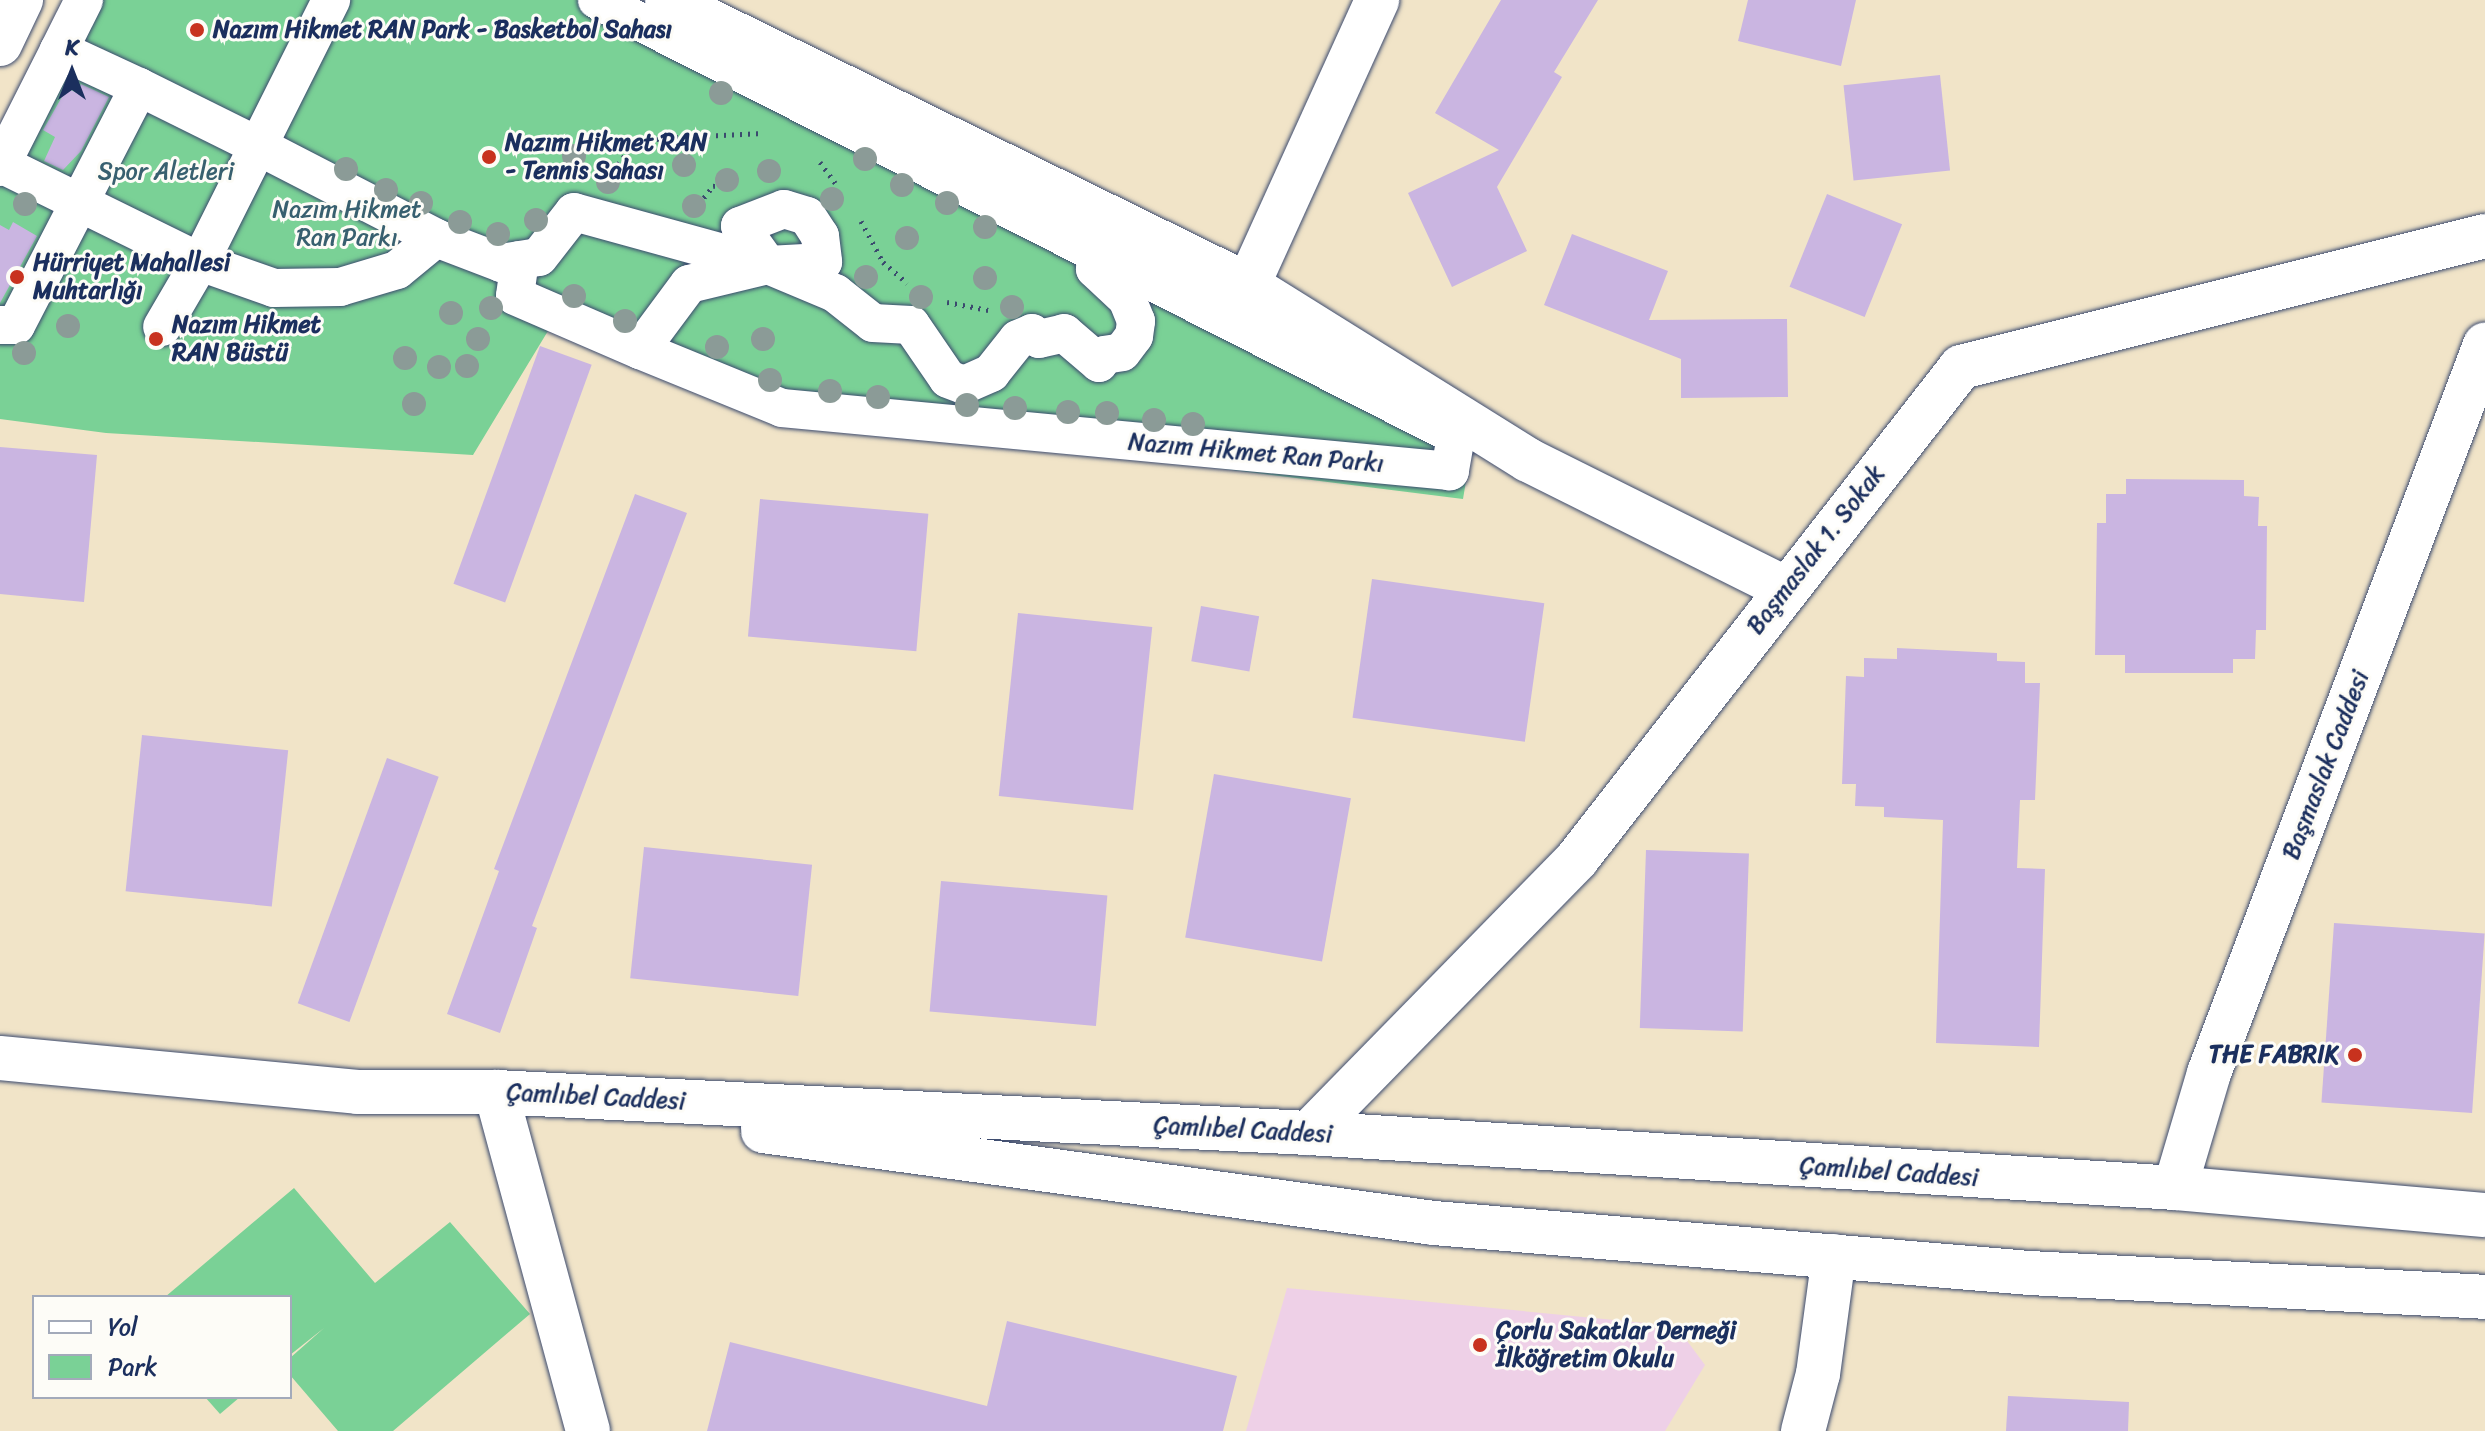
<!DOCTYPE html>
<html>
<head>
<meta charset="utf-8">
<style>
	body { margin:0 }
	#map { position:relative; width:2485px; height:1431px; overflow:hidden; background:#f1e4c8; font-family:Sriracha,sans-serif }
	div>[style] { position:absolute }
	.built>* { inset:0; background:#eed0e7 }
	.green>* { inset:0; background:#7ad196 }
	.building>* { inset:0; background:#cab5e1; transform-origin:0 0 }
	.path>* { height:5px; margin-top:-2.5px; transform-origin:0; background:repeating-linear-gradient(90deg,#3b4a6e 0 2px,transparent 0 8px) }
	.roads { filter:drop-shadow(0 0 2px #3b4a6e) drop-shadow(0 0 2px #3b4a6e) }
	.pedestrian>* { height:38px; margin:-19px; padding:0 19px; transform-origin:19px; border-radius:19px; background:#fff }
	.minor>* { height:44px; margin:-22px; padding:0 22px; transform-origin:22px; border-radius:22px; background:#fff }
	.tertiary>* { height:44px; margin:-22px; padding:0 22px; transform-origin:22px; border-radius:22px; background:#fff }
	.primary>* { height:44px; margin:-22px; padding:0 22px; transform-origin:22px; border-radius:22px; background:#fff }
	.trees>* { width:24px; height:24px; margin:-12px; border-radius:50%; background:#8b9b97 }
	.dots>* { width:22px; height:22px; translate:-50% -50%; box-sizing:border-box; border:4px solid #fdfcf7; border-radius:50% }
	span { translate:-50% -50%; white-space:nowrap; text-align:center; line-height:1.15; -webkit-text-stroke:6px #fdfcf7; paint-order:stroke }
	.poi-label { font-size:24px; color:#1b2f5e; font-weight:700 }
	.left { translate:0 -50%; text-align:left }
	.right { translate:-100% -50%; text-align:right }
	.park-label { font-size:24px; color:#38606f }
	.street-label { font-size:24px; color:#1b2f5e }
	.legend { position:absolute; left:32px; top:1295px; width:260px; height:104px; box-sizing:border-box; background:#fdfcf7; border:2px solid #a3aaba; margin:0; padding:10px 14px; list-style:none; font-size:24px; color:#1b2f5e }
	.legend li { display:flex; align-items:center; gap:16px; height:40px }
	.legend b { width:40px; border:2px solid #a3aaba }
	.north { position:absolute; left:32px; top:32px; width:80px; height:80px; -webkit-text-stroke:6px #fdfcf7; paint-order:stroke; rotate:0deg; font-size:22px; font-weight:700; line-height:32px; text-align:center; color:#1b2f5e }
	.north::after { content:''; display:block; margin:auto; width:28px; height:36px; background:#1b2f5e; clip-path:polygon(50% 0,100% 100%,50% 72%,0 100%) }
</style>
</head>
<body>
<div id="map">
	<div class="built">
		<i style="clip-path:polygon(1287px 1288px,1676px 1326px,1705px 1365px,1665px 1431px,1246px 1431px)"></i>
	</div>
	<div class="green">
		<i style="clip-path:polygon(88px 0,594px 0,1469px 463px,1463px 499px,768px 412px,551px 326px,473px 455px,106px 433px,0 419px,0 180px)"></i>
		<i style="clip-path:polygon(294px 1188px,375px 1283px,450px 1222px,530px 1314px,393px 1431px,338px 1431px,290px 1375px,290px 1358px,324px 1328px,290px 1355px,290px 1297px,165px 1297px)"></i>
		<i style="clip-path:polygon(205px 1397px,240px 1397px,220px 1414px)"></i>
	</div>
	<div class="building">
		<i style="clip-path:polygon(1501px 0,1598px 0,1554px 72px,1562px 77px,1497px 187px,1527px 251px,1452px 287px,1408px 193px,1499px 150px,1435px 113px)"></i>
		<i style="clip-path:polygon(1748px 0,1856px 0,1841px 66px,1738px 41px)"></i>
		<i style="left:1940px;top:75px;width:96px;height:97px;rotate:84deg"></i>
		<i style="clip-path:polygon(81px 84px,109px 97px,81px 151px,63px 170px,44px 161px,55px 137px,43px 130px,67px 88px,77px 93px)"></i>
		<i style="left:1827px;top:194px;width:81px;height:100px;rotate:22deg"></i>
		<i style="clip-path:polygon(13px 222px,37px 236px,0 303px,0 225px,9px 230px)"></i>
		<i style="clip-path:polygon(1572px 234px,1668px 271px,1649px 320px,1787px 319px,1788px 397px,1681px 398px,1681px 359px,1544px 305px)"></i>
		<i style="left:540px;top:346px;width:55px;height:253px;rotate:20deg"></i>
		<i style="clip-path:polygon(0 447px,97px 455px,84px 602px,0 594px)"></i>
		<i style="clip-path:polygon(2126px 479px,2244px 480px,2244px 496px,2259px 497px,2258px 526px,2267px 526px,2266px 630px,2256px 630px,2255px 659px,2233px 659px,2233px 673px,2125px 673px,2125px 655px,2095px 655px,2097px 523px,2106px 523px,2106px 494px,2126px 494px)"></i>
		<i style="clip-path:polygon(635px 494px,687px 513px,532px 926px,537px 928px,500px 1033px,447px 1014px,499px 871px,494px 869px)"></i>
		<i style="left:760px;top:499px;width:169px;height:138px;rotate:5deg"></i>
		<i style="left:1372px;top:579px;width:174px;height:140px;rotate:8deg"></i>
		<i style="left:1201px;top:606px;width:59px;height:56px;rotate:10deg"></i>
		<i style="left:1018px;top:613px;width:135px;height:184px;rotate:6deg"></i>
		<i style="clip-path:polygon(1897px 648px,1997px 653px,1997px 661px,2025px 662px,2025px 683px,2040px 683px,2035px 800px,2020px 800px,2017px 868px,2045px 869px,2039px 1047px,1936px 1043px,1943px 820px,1884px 817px,1884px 807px,1855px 806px,1856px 784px,1842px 784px,1846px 676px,1864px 677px,1864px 658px,1897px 659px)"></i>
		<i style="left:142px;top:735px;width:147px;height:157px;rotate:6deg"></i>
		<i style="left:387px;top:758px;width:55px;height:261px;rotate:20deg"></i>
		<i style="left:1214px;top:774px;width:139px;height:166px;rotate:10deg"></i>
		<i style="left:644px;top:847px;width:169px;height:132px;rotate:6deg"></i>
		<i style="left:1646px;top:850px;width:103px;height:178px;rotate:2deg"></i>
		<i style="left:941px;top:881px;width:167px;height:131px;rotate:5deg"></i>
		<i style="left:2334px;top:923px;width:151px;height:180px;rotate:4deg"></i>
		<i style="clip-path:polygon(1007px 1321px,1237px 1376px,1223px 1431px,707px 1431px,730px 1342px,987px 1406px)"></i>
		<i style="clip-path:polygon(2008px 1396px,2129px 1402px,2128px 1431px,2006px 1431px)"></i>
	</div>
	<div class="path">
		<i style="left:820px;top:162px;width:26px;rotate:54deg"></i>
		<i style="left:609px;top:177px;width:31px;rotate:-54deg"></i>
		<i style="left:627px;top:152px;width:36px;rotate:-23deg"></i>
		<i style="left:660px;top:138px;width:103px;rotate:-2.8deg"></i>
		<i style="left:699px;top:204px;width:23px;rotate:-52deg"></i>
		<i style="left:713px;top:186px;width:15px;rotate:-11deg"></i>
		<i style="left:861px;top:221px;width:47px;rotate:61.8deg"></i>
		<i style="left:883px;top:262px;width:32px;rotate:41deg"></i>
		<i style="left:947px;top:302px;width:42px;rotate:11deg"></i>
	</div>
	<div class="roads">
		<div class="pedestrian">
			<i style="left:597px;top:0;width:963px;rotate:26.91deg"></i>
			<i style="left:1456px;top:436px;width:36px;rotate:100deg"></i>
			<i style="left:1450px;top:471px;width:671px;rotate:-174.61deg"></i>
			<i style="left:782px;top:408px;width:153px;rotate:-157.8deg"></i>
			<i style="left:640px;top:350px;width:82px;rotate:-53.4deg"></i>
			<i style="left:689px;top:284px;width:81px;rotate:-13.5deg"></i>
			<i style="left:59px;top:50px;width:56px;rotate:-63.4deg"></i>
			<i style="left:139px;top:87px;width:133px;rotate:26.4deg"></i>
			<i style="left:258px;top:146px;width:200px;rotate:27.3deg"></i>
			<i style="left:436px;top:238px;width:50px;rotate:140.6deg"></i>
			<i style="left:397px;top:270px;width:59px;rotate:163.4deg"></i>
			<i style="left:340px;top:287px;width:66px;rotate:179.1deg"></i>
			<i style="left:274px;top:288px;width:78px;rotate:-160.6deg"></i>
			<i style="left:200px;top:262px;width:293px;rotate:-63.4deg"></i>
			<i style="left:1px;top:164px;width:222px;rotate:26.2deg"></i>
			<i style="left:200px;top:262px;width:75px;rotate:120.3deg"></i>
			<i style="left:0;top:167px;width:131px;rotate:-63.2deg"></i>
			<i style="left:59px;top:50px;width:88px;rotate:24.8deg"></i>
			<i style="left:139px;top:87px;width:268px;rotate:117.3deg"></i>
			<i style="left:16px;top:325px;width:16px;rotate:180deg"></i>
			<i style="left:436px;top:238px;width:70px;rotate:21deg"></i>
			<i style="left:501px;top:263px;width:38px;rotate:-9deg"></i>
			<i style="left:539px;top:257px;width:57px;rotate:-52.1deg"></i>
			<i style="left:574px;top:212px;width:196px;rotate:15.4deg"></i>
			<i style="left:520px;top:260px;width:36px;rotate:98deg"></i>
			<i style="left:515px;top:296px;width:136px;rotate:23.4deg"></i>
			<i style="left:768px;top:265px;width:48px;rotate:-125.7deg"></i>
			<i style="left:740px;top:226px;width:47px;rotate:-21.1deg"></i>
			<i style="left:784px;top:209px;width:24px;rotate:17deg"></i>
			<i style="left:807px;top:216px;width:24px;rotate:57deg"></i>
			<i style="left:820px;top:236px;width:26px;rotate:83deg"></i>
			<i style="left:823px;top:262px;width:55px;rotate:176.9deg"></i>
			<i style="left:768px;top:265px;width:73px;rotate:22.7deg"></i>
			<i style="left:835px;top:293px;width:48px;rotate:38.3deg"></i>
			<i style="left:873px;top:323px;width:38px;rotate:3deg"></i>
			<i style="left:911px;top:325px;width:65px;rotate:55.6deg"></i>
			<i style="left:948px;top:379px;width:17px;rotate:21deg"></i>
			<i style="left:964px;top:385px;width:30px;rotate:-24deg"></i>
			<i style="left:991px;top:373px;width:43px;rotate:-51.5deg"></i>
			<i style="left:1018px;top:339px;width:15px;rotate:-23deg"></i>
			<i style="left:1032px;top:333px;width:9px;rotate:41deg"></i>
			<i style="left:1039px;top:339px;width:26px;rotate:-13deg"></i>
			<i style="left:1064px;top:333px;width:46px;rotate:40.6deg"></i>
			<i style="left:1099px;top:363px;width:9px;rotate:-58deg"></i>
			<i style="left:1104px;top:355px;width:18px;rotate:-9deg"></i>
			<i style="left:1122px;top:352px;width:20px;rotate:-53deg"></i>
			<i style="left:1134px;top:336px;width:15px;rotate:-82deg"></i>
			<i style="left:1136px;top:321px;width:24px;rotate:-112deg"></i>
			<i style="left:1127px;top:299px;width:44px;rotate:-136.8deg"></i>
			<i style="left:1095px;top:269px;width:7px;rotate:-74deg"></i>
		</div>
		<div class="minor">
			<i style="left:667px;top:0;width:647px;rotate:26.13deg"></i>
			<i style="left:1248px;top:285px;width:330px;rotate:32deg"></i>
			<i style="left:1528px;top:460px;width:287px;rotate:26.5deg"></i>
			<i style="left:1248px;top:285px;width:313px;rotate:-65.6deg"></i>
			<i style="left:496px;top:1092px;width:351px;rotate:74.8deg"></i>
			<i style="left:1309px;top:1133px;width:383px;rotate:-45.6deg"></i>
			<i style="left:1577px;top:859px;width:624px;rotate:-52.03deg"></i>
			<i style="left:1961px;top:367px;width:540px;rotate:-14.04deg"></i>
			<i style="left:1803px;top:1431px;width:59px;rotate:-75.3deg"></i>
			<i style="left:1818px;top:1374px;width:119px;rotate:-82.3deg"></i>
		</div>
		<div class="tertiary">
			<i style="left:0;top:44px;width:49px;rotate:-64.5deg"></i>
			<i style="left:2175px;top:1188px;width:120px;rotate:-73.5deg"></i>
			<i style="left:2209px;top:1073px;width:779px;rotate:-69.24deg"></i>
		</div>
		<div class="primary">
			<i style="left:0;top:1058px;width:359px;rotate:5.4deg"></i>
			<i style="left:357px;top:1092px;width:139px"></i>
			<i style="left:496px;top:1092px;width:814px;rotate:2.89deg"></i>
			<i style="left:1309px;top:1133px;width:868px;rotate:3.63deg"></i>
			<i style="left:2175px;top:1188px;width:311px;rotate:5deg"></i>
			<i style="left:763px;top:1131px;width:677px;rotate:7.81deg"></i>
			<i style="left:1434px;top:1223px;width:598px;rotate:4.8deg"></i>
			<i style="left:2030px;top:1273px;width:456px;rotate:3deg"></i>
		</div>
	</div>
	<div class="trees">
		<i style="left:721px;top:93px"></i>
		<i style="left:574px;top:156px"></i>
		<i style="left:865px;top:159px"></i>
		<i style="left:684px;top:165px"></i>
		<i style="left:346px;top:169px"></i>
		<i style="left:769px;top:171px"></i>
		<i style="left:727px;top:180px"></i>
		<i style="left:608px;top:182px"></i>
		<i style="left:902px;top:185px"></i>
		<i style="left:386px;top:190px"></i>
		<i style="left:832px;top:199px"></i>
		<i style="left:421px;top:203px"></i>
		<i style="left:947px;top:203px"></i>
		<i style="left:25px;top:204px"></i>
		<i style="left:694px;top:206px"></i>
		<i style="left:536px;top:220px"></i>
		<i style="left:460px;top:222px"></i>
		<i style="left:985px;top:227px"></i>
		<i style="left:498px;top:234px"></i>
		<i style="left:907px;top:238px"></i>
		<i style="left:866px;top:277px"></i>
		<i style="left:985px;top:278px"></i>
		<i style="left:574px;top:296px"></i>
		<i style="left:921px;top:297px"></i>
		<i style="left:1012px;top:307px"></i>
		<i style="left:491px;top:308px"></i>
		<i style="left:451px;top:313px"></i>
		<i style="left:625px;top:321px"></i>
		<i style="left:68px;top:326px"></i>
		<i style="left:478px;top:339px"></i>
		<i style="left:763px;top:339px"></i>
		<i style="left:717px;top:347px"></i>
		<i style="left:24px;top:353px"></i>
		<i style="left:405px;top:358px"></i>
		<i style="left:467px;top:366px"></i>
		<i style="left:439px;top:367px"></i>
		<i style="left:770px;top:380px"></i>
		<i style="left:830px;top:391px"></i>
		<i style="left:878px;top:397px"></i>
		<i style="left:414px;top:404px"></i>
		<i style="left:967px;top:405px"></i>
		<i style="left:1015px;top:408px"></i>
		<i style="left:1068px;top:412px"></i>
		<i style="left:1107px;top:413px"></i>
		<i style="left:1154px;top:420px"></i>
		<i style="left:1193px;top:424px"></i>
	</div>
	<div class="dots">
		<i style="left:197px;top:30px;background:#c8321e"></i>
		<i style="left:489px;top:157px;background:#c8321e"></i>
		<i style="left:17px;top:277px;background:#c8321e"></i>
		<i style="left:156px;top:339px;background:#c8321e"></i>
		<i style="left:2355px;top:1055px;background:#c8321e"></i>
		<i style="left:1480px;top:1345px;background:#c8321e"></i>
	</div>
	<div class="poi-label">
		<span class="left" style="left:213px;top:30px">Nazım Hikmet RAN Park - Basketbol Sahası</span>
		<span class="left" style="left:505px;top:157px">Nazım Hikmet RAN<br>- Tennis Sahası</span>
		<span class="left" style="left:33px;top:277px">Hürriyet Mahallesi<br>Muhtarlığı</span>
		<span class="left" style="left:172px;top:339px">Nazım Hikmet<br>RAN Büstü</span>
		<span class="right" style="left:2339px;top:1055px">THE FABRIK</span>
		<span class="left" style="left:1496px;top:1345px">Çorlu Sakatlar Derneği<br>İlköğretim Okulu</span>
	</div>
	<div class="park-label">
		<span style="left:166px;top:172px">Spor Aletleri</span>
		<span style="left:347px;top:224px">Nazım Hikmet<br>Ran Parkı</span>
	</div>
	<div class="street-label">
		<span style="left:1256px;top:453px;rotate:5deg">Nazım Hikmet Ran Parkı</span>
		<span style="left:1816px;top:550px;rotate:-52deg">Başmaslak 1. Sokak</span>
		<span style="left:2326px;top:765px;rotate:-69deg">Başmaslak Caddesi</span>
		<span style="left:596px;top:1097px;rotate:3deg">Çamlıbel Caddesi</span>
		<span style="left:1243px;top:1130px;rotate:3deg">Çamlıbel Caddesi</span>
		<span style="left:1889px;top:1172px;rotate:4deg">Çamlıbel Caddesi</span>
	</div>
	<ul class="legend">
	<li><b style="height:10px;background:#fff"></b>Yol</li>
	<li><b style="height:22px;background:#7ad196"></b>Park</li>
	</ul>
	<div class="north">K</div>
</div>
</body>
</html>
